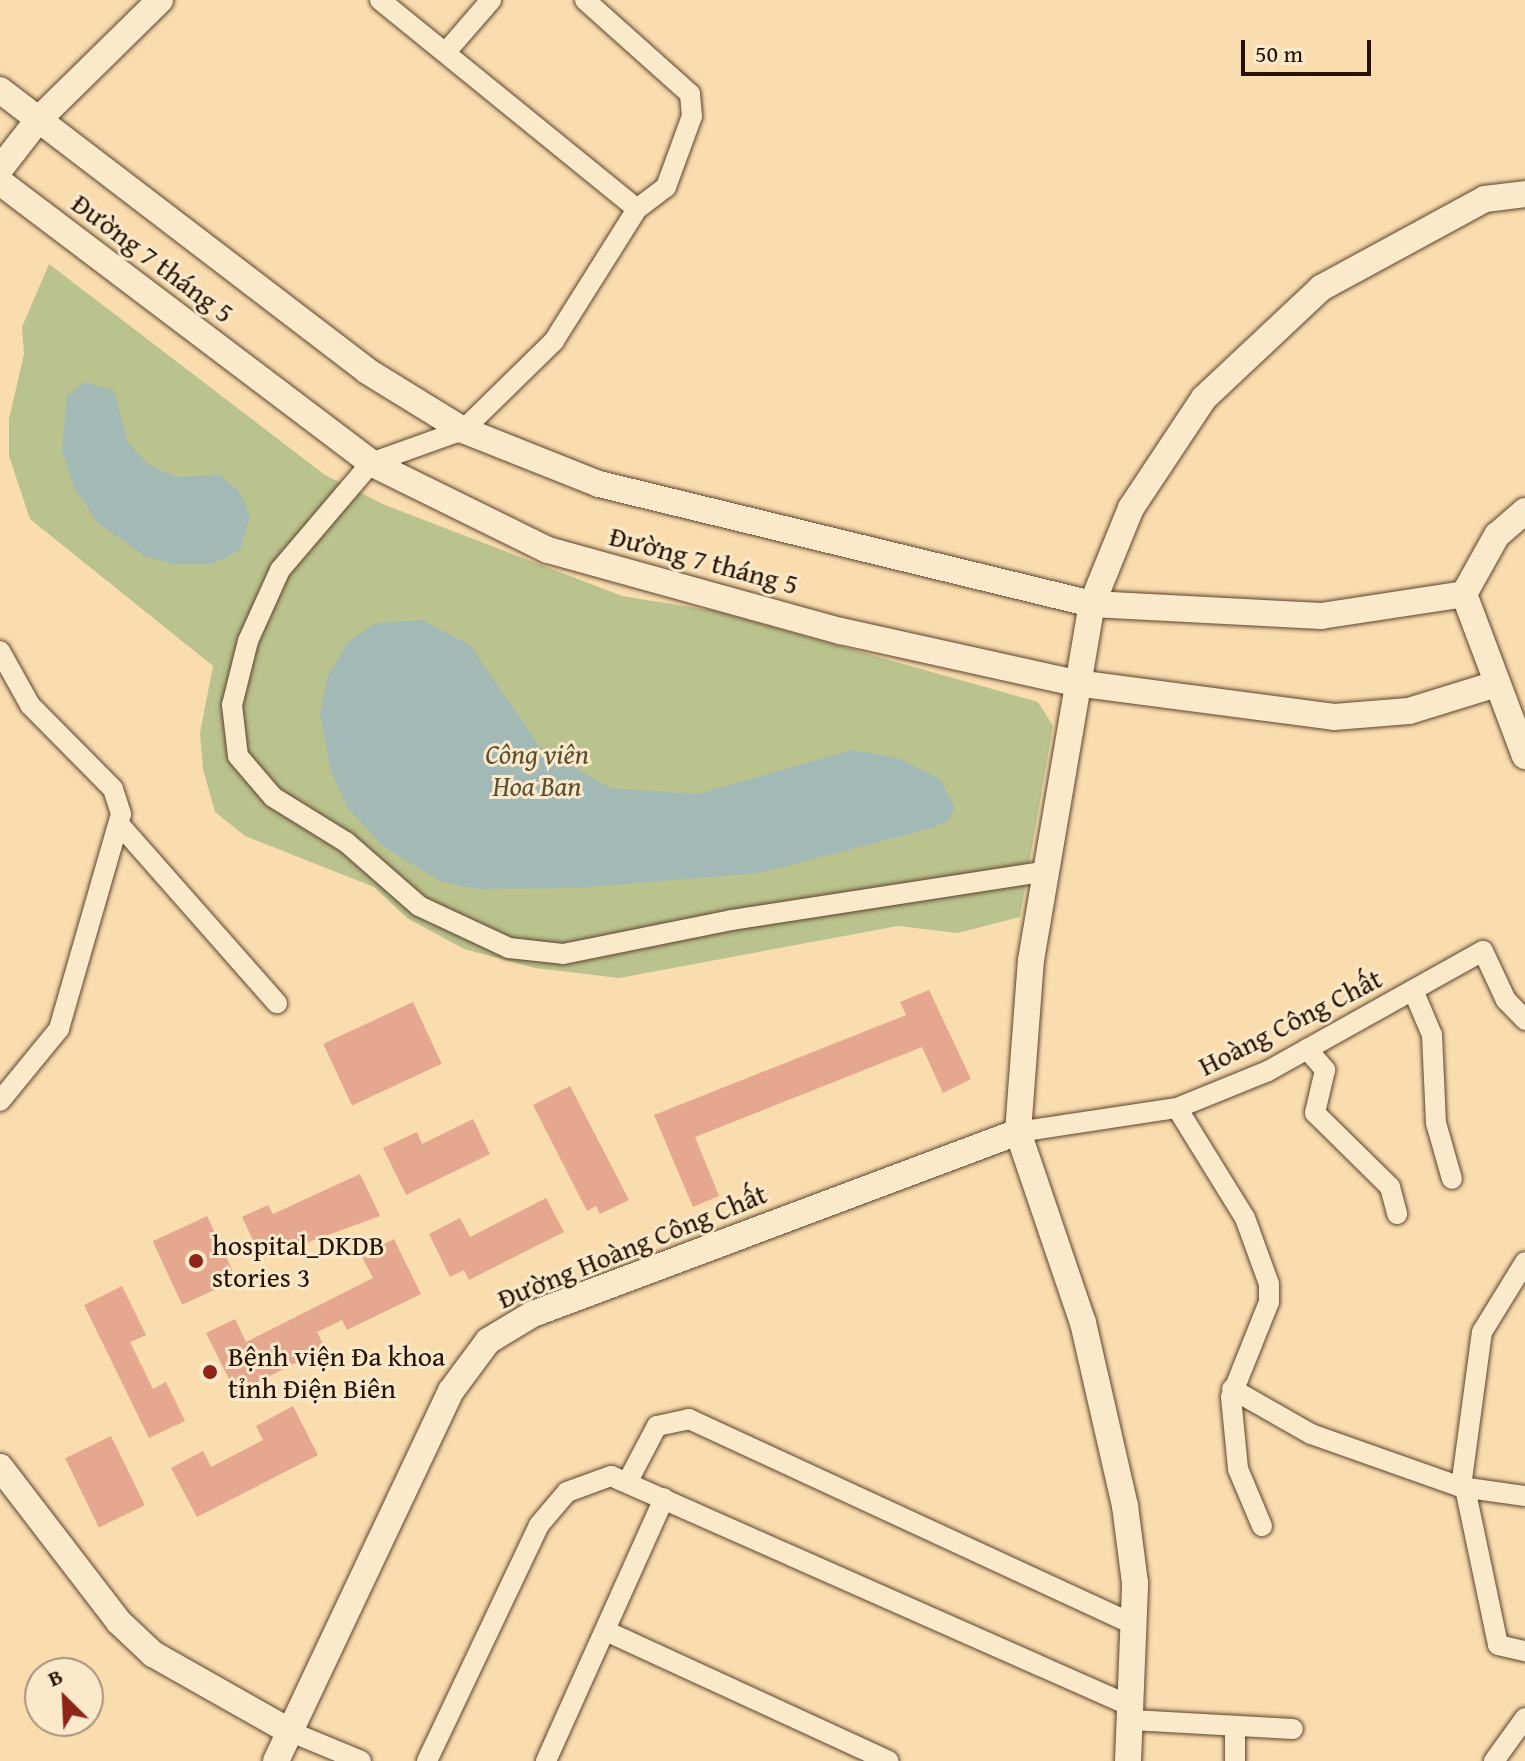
<!DOCTYPE html>
<html>
<head>
<meta charset="utf-8">
<style>
	body { margin:0 }
	#map { position:relative; width:1525px; height:1761px; overflow:hidden; background:#f9ddaf; font-family:"Gentium Book Plus",serif }
	div>[style] { position:absolute }
	.green>* { inset:0; background:#bac28d }
	.water>* { inset:0; background:#a3b9b6 }
	.building>* { inset:0; background:#e5a78e; transform-origin:0 0 }
	.roads { filter:drop-shadow(0 0 2px #5d432c) drop-shadow(0 0 2px #5d432c) }
	.minor>* { height:20px; margin:-10px; padding:0 10px; transform-origin:10px; border-radius:10px; background:#fbe9cb }
	.tertiary>* { height:26px; margin:-13px; padding:0 13px; transform-origin:13px; border-radius:13px; background:#fbe9cb }
	.dots>* { width:22px; height:22px; translate:-50% -50%; box-sizing:border-box; border:4px solid #fbe9cb; border-radius:50% }
	span { translate:-50% -50%; white-space:nowrap; text-align:center; line-height:1.15; -webkit-text-stroke:6px #fbe9cb; paint-order:stroke }
	.street-label { font-size:28px; color:#291000 }
	.park-label { font-size:28px; color:#5c4e31; font-style:italic }
	.poi-label { font-size:28px; color:#291000 }
	.left { translate:0 -50%; text-align:left }
	.north { position:absolute; left:24px; top:1657px; width:80px; height:80px; box-sizing:border-box; background:#fbe9cb; border:2px solid #a7927a; border-radius:50%; rotate:336deg; font-size:22px; font-weight:700; line-height:32px; text-align:center; color:#291000 }
	.north::after { content:''; display:block; margin:auto; width:28px; height:36px; background:#8f2418; clip-path:polygon(50% 0,100% 100%,50% 72%,0 100%) }
	.scale { position:absolute; left:1241px; top:40px; width:130px; height:36px; box-sizing:border-box; border:4px solid #291000; border-top:0; padding-left:10px; font-size:24px; line-height:28px; white-space:nowrap; color:#291000; -webkit-text-stroke:6px #fbe9cb; paint-order:stroke }
</style>
</head>
<body>
<div id="map">
	<div class="green">
		<i style="clip-path:polygon(49px 264px,325px 475px,385px 505px,622px 596px,715px 611px,1038px 702px,1053px 726px,1020px 917px,958px 933px,898px 926px,619px 978px,535px 968px,464px 949px,407px 918px,374px 887px,245px 836px,215px 812px,203px 769px,200px 733px,213px 666px,30px 519px,9px 456px,9px 419px,24px 354px,22px 327px)"></i>
	</div>
	<div class="water">
		<i style="clip-path:polygon(85px 382px,114px 391px,128px 443px,149px 465px,176px 477px,220px 475px,239px 491px,250px 516px,240px 550px,212px 564px,175px 564px,146px 557px,98px 523px,74px 487px,62px 450px,67px 396px)"></i>
		<i style="clip-path:polygon(422px 620px,470px 645px,539px 746px,610px 788px,698px 794px,852px 750px,898px 758px,940px 779px,955px 808px,948px 821px,932px 828px,759px 873px,575px 888px,478px 889px,440px 881px,383px 846px,348px 808px,331px 772px,320px 714px,327px 677px,348px 642px,375px 623px)"></i>
	</div>
	<div class="building">
		<i style="clip-path:polygon(929px 990px,971px 1079px,943px 1093px,922px 1047px,695px 1137px,719px 1196px,693px 1207px,654px 1115px,906px 1015px,900px 1002px)"></i>
		<i style="left:413px;top:1002px;width:68px;height:99px;rotate:65deg"></i>
		<i style="clip-path:polygon(570px 1086px,629px 1200px,600px 1214px,596px 1206px,587px 1211px,533px 1105px)"></i>
		<i style="clip-path:polygon(473px 1119px,490px 1154px,406px 1195px,383px 1148px,417px 1132px,422px 1144px)"></i>
		<i style="clip-path:polygon(360px 1174px,380px 1216px,262px 1259px,242px 1217px,268px 1205px,273px 1214px)"></i>
		<i style="clip-path:polygon(546px 1198px,564px 1232px,469px 1280px,464px 1270px,450px 1277px,429px 1234px,460px 1218px,470px 1237px)"></i>
		<i style="left:207px;top:1216px;width:70px;height:60px;rotate:65deg"></i>
		<i style="clip-path:polygon(394px 1239px,421px 1294px,347px 1330px,342px 1320px,317px 1332px,325px 1348px,236px 1393px,206px 1333px,235px 1319px,246px 1342px,373px 1278px,361px 1255px)"></i>
		<i style="clip-path:polygon(122px 1286px,146px 1335px,130px 1342px,153px 1389px,166px 1382px,185px 1421px,149px 1438px,84px 1305px)"></i>
		<i style="clip-path:polygon(293px 1406px,318px 1455px,197px 1517px,171px 1468px,203px 1451px,211px 1467px,263px 1440px,256px 1426px)"></i>
		<i style="left:111px;top:1436px;width:77px;height:51px;rotate:64deg"></i>
	</div>
	<div class="roads">
		<div class="minor">
			<i style="left:380px;top:0;width:331px;rotate:39.1deg"></i>
			<i style="left:585px;top:0;width:141px;rotate:41.8deg"></i>
			<i style="left:690px;top:94px;width:22px;rotate:85deg"></i>
			<i style="left:692px;top:116px;width:76px;rotate:110.1deg"></i>
			<i style="left:666px;top:187px;width:36px;rotate:143deg"></i>
			<i style="left:637px;top:209px;width:156px;rotate:122.2deg"></i>
			<i style="left:554px;top:341px;width:127px;rotate:135.6deg"></i>
			<i style="left:463px;top:430px;width:98px;rotate:160.3deg"></i>
			<i style="left:371px;top:463px;width:140px;rotate:130.4deg"></i>
			<i style="left:280px;top:570px;width:78px;rotate:114.3deg"></i>
			<i style="left:248px;top:641px;width:66px;rotate:104deg"></i>
			<i style="left:232px;top:705px;width:51px;rotate:83.3deg"></i>
			<i style="left:238px;top:756px;width:54px;rotate:49.5deg"></i>
			<i style="left:273px;top:797px;width:86px;rotate:31.7deg"></i>
			<i style="left:346px;top:842px;width:97px;rotate:41.2deg"></i>
			<i style="left:419px;top:906px;width:99px;rotate:25deg"></i>
			<i style="left:509px;top:948px;width:54px;rotate:6.3deg"></i>
			<i style="left:563px;top:954px;width:171px;rotate:-11.4deg"></i>
			<i style="left:731px;top:920px;width:320px;rotate:-8.8deg"></i>
			<i style="left:446px;top:52px;width:69px;rotate:-49.1deg"></i>
			<i style="left:0;top:651px;width:62px;rotate:60.9deg"></i>
			<i style="left:30px;top:705px;width:118px;rotate:45.3deg"></i>
			<i style="left:113px;top:789px;width:26px;rotate:72deg"></i>
			<i style="left:121px;top:814px;width:224px;rotate:106.1deg"></i>
			<i style="left:59px;top:1029px;width:93px;rotate:129.3deg"></i>
			<i style="left:119px;top:824px;width:239px;rotate:48.6deg"></i>
			<i style="left:1413px;top:990px;width:49px;rotate:67.1deg"></i>
			<i style="left:1432px;top:1035px;width:88px;rotate:87.4deg"></i>
			<i style="left:1436px;top:1123px;width:58px;rotate:74.1deg"></i>
			<i style="left:1307px;top:1049px;width:28px;rotate:49deg"></i>
			<i style="left:1325px;top:1070px;width:44px;rotate:103.1deg"></i>
			<i style="left:1315px;top:1113px;width:105px;rotate:44.6deg"></i>
			<i style="left:1390px;top:1187px;width:28px;rotate:75deg"></i>
			<i style="left:1177px;top:1108px;width:129px;rotate:58.3deg"></i>
			<i style="left:1245px;top:1218px;width:70px;rotate:70deg"></i>
			<i style="left:1269px;top:1284px;width:18px;rotate:90deg"></i>
			<i style="left:1269px;top:1302px;width:102px;rotate:111.8deg"></i>
			<i style="left:1231px;top:1397px;width:72px;rotate:84.4deg"></i>
			<i style="left:1238px;top:1469px;width:62px;rotate:67.2deg"></i>
			<i style="left:1018px;top:1132px;width:161px;rotate:-8.6deg"></i>
			<i style="left:1177px;top:1108px;width:98px;rotate:-22.1deg"></i>
			<i style="left:1268px;top:1071px;width:246px;rotate:-29.2deg"></i>
			<i style="left:1483px;top:951px;width:54px;rotate:64.9deg"></i>
			<i style="left:1506px;top:1000px;width:28px;rotate:46deg"></i>
			<i style="left:1232px;top:1389px;width:91px;rotate:29.7deg"></i>
			<i style="left:1311px;top:1434px;width:159px;rotate:19.5deg"></i>
			<i style="left:1461px;top:1487px;width:156px;rotate:-82.3deg"></i>
			<i style="left:1482px;top:1332px;width:82px;rotate:-58.4deg"></i>
			<i style="left:629px;top:1479px;width:60px;rotate:-62.2deg"></i>
			<i style="left:657px;top:1426px;width:33px;rotate:-12deg"></i>
			<i style="left:689px;top:1419px;width:490px;rotate:24.8deg"></i>
			<i style="left:1461px;top:1487px;width:65px;rotate:8deg"></i>
			<i style="left:1465px;top:1488px;width:160px;rotate:78.1deg"></i>
			<i style="left:1498px;top:1645px;width:28px;rotate:13deg"></i>
			<i style="left:606px;top:1631px;width:311px;rotate:24.7deg"></i>
			<i style="left:1132px;top:1720px;width:161px;rotate:3.2deg"></i>
			<i style="left:289px;top:1731px;width:78px;rotate:22.6deg"></i>
			<i style="left:427px;top:1761px;width:261px;rotate:-64.6deg"></i>
			<i style="left:539px;top:1525px;width:43px;rotate:-49.7deg"></i>
			<i style="left:567px;top:1492px;width:47px;rotate:-20deg"></i>
			<i style="left:611px;top:1476px;width:571px;rotate:23.87deg"></i>
			<i style="left:546px;top:1761px;width:288px;rotate:-65.8deg"></i>
			<i style="left:1235px;top:1761px;width:33px;rotate:-90deg"></i>
			<i style="left:1494px;top:1761px;width:53px;rotate:-54.2deg"></i>
		</div>
		<div class="tertiary">
			<i style="left:0;top:90px;width:462px;rotate:37.4deg"></i>
			<i style="left:367px;top:371px;width:113px;rotate:31.6deg"></i>
			<i style="left:463px;top:430px;width:146px;rotate:21.7deg"></i>
			<i style="left:599px;top:484px;width:507px;rotate:13.68deg"></i>
			<i style="left:1092px;top:604px;width:229px;rotate:3deg"></i>
			<i style="left:1321px;top:616px;width:145px;rotate:-8.7deg"></i>
			<i style="left:0;top:169px;width:62px;rotate:-52.2deg"></i>
			<i style="left:38px;top:120px;width:171px;rotate:-44.5deg"></i>
			<i style="left:0;top:182px;width:465px;rotate:37.1deg"></i>
			<i style="left:371px;top:463px;width:197px;rotate:26.2deg"></i>
			<i style="left:548px;top:550px;width:304px;rotate:15.5deg"></i>
			<i style="left:841px;top:631px;width:241px;rotate:12.5deg"></i>
			<i style="left:1076px;top:683px;width:260px;rotate:7.5deg"></i>
			<i style="left:1334px;top:717px;width:75px;rotate:-4.6deg"></i>
			<i style="left:1409px;top:711px;width:88px;rotate:-17.2deg"></i>
			<i style="left:1525px;top:511px;width:37px;rotate:139deg"></i>
			<i style="left:1497px;top:535px;width:68px;rotate:119.2deg"></i>
			<i style="left:1464px;top:594px;width:173px;rotate:69.4deg"></i>
			<i style="left:0;top:1467px;width:195px;rotate:52.5deg"></i>
			<i style="left:119px;top:1622px;width:47px;rotate:43.3deg"></i>
			<i style="left:153px;top:1654px;width:156px;rotate:29.5deg"></i>
			<i style="left:276px;top:1761px;width:409px;rotate:-64.7deg"></i>
			<i style="left:451px;top:1391px;width:62px;rotate:-53.5deg"></i>
			<i style="left:488px;top:1341px;width:52px;rotate:-31deg"></i>
			<i style="left:533px;top:1314px;width:518px;rotate:-20.57deg"></i>
			<i style="left:1128px;top:1761px;width:178px;rotate:-87.7deg"></i>
			<i style="left:1135px;top:1583px;width:78px;rotate:-97.4deg"></i>
			<i style="left:1125px;top:1506px;width:188px;rotate:-102.9deg"></i>
			<i style="left:1083px;top:1323px;width:202px;rotate:-108.8deg"></i>
			<i style="left:1018px;top:1132px;width:172px;rotate:-85.7deg"></i>
			<i style="left:1031px;top:960px;width:361px;rotate:-80.3deg"></i>
			<i style="left:1092px;top:604px;width:104px;rotate:-67.9deg"></i>
			<i style="left:1131px;top:508px;width:132px;rotate:-56.4deg"></i>
			<i style="left:1204px;top:398px;width:161px;rotate:-43.2deg"></i>
			<i style="left:1321px;top:288px;width:187px;rotate:-28.5deg"></i>
			<i style="left:1485px;top:199px;width:40px;rotate:-7.1deg"></i>
		</div>
	</div>
	<div class="dots">
		<i style="left:196px;top:1261px;background:#8f2418"></i>
		<i style="left:210px;top:1372px;background:#8f2418"></i>
	</div>
	<div class="street-label">
		<span style="left:153px;top:258px;rotate:37deg">Đường 7 tháng 5</span>
		<span style="left:704px;top:560px;rotate:15deg">Đường 7 tháng 5</span>
		<span style="left:1290px;top:1022px;rotate:-27deg">Hoàng Công Chất</span>
		<span style="left:632px;top:1246px;rotate:-22deg">Đường Hoàng Công Chất</span>
	</div>
	<div class="park-label">
		<span style="left:537px;top:770px">Công viên<br>Hoa Ban</span>
	</div>
	<div class="poi-label">
		<span class="left" style="left:212px;top:1261px">hospital_DKDB<br>stories 3</span>
		<span class="left" style="left:228px;top:1372px">Bệnh viện Đa khoa<br>tỉnh Điện Biên</span>
	</div>
	<div class="north">B</div>
	<div class="scale">50 m</div>
</div>
</body>
</html>
